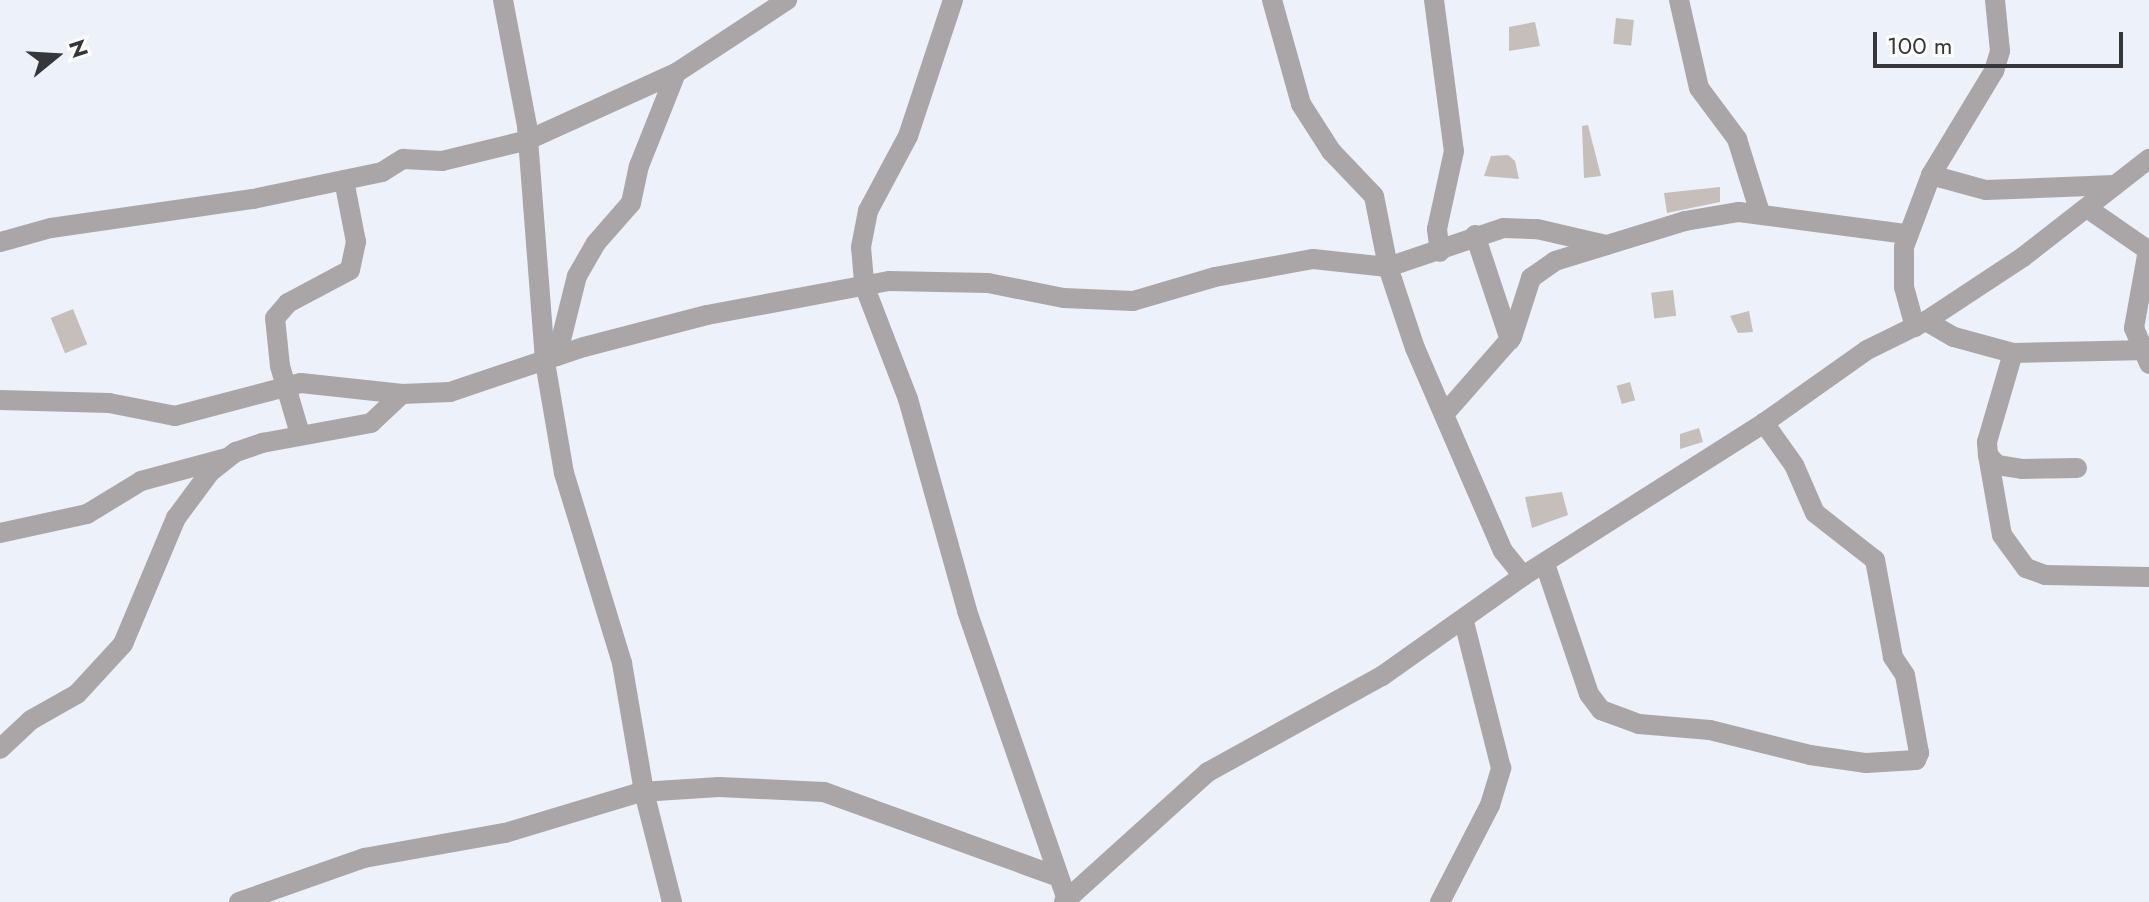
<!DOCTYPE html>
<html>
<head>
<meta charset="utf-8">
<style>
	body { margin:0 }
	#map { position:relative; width:2149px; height:902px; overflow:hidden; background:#edf1f9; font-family:Jost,sans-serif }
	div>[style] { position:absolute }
	.building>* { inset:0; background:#c6bfb9; transform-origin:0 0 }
	.minor>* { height:20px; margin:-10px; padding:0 10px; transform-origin:10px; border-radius:10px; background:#aaa6a7 }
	span { translate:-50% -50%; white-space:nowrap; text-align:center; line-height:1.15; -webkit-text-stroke:6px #fefefe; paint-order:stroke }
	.north { position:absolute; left:16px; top:16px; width:80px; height:80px; -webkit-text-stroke:6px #fefefe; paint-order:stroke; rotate:72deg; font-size:22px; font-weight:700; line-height:32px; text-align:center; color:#36373a }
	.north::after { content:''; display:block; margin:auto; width:28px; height:36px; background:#36373a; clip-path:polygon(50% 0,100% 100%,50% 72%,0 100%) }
	.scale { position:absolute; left:1873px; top:32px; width:250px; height:36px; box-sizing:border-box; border:4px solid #36373a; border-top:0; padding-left:10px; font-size:24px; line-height:28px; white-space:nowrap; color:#36373a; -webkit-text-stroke:6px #fefefe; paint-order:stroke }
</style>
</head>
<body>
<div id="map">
	<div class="building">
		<i style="left:1616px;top:18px;width:18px;height:26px;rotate:6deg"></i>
		<i style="clip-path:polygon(1535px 22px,1540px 46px,1509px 51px,1509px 27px)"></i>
		<i style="clip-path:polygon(1588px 125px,1601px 176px,1584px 178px,1582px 126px)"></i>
		<i style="clip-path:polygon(1508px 155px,1515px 161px,1519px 179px,1484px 176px,1491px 156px)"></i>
		<i style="clip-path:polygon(1720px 187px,1720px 202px,1667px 213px,1664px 193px)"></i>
		<i style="left:1673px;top:290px;width:26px;height:22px;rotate:83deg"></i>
		<i style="left:73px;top:309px;width:38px;height:24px;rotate:68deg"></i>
		<i style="clip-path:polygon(1749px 311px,1753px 332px,1738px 333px,1730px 316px)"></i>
		<i style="left:1630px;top:382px;width:19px;height:14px;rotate:74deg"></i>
		<i style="clip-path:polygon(1699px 428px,1703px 442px,1680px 449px,1680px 434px)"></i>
		<i style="clip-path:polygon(1562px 492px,1568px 515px,1532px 528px,1525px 497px)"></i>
	</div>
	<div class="minor">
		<i style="left:503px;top:0;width:128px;rotate:79.2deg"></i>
		<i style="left:527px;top:126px;width:237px;rotate:85.6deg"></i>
		<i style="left:545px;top:362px;width:113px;rotate:80.3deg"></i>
		<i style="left:564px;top:473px;width:199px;rotate:73deg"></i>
		<i style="left:622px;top:663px;width:131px;rotate:80.3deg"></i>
		<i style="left:644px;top:792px;width:114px;rotate:75.7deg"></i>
		<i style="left:953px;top:0;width:143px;rotate:108.3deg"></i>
		<i style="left:908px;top:136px;width:85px;rotate:118.1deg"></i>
		<i style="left:868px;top:211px;width:37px;rotate:101deg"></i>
		<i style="left:861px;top:247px;width:38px;rotate:85deg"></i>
		<i style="left:864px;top:285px;width:122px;rotate:68.9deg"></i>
		<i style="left:908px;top:399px;width:220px;rotate:74.4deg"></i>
		<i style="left:967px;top:611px;width:308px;rotate:70.9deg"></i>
		<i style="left:1272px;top:0;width:108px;rotate:74.4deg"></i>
		<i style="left:1301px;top:104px;width:56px;rotate:57.4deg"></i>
		<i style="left:1331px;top:151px;width:62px;rotate:46.3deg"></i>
		<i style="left:1374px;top:196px;width:72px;rotate:78.8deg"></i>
		<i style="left:1388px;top:267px;width:85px;rotate:71.6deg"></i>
		<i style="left:1415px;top:348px;width:221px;rotate:66.6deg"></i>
		<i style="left:1503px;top:551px;width:32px;rotate:51deg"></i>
		<i style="left:1434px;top:0;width:152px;rotate:82.5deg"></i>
		<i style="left:1454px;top:151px;width:80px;rotate:102.3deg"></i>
		<i style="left:1437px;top:229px;width:23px;rotate:83deg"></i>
		<i style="left:1679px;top:0;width:90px;rotate:77.2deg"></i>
		<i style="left:1699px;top:88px;width:64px;rotate:53.3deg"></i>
		<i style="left:1737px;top:139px;width:77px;rotate:72.7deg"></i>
		<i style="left:1931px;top:175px;width:57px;rotate:15.3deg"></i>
		<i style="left:1986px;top:190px;width:128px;rotate:-2.2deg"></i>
		<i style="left:2087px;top:208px;width:75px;rotate:34.7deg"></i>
		<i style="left:1475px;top:235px;width:111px;rotate:71.6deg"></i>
		<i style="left:0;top:242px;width:53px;rotate:-15.4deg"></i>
		<i style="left:51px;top:228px;width:204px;rotate:-8.2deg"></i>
		<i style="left:253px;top:199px;width:132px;rotate:-11.8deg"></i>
		<i style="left:382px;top:172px;width:25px;rotate:-32deg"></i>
		<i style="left:403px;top:159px;width:39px;rotate:3deg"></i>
		<i style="left:442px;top:161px;width:89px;rotate:-13.7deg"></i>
		<i style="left:528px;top:140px;width:162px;rotate:-24.4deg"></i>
		<i style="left:676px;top:73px;width:133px;rotate:-33.3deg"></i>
		<i style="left:2148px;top:250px;width:79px;rotate:100.2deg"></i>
		<i style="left:2134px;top:328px;width:39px;rotate:67deg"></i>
		<i style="left:1926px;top:321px;width:32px;rotate:30deg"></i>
		<i style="left:1954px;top:337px;width:61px;rotate:15.2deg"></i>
		<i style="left:2013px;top:353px;width:136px;rotate:-1.3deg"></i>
		<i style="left:1915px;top:327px;width:41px;rotate:-105.4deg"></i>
		<i style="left:1904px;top:287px;width:40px;rotate:-90deg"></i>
		<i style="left:1904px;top:247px;width:77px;rotate:-69.4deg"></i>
		<i style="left:1931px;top:175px;width:122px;rotate:-58.8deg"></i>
		<i style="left:1994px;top:71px;width:21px;rotate:-73deg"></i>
		<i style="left:2000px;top:51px;width:51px;rotate:-95.6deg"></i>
		<i style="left:2013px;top:353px;width:93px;rotate:106.3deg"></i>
		<i style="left:1987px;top:442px;width:13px;rotate:86deg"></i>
		<i style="left:1988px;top:455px;width:13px;rotate:48deg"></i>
		<i style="left:1997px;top:465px;width:25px;rotate:9deg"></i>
		<i style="left:2022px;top:469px;width:55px;rotate:-1deg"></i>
		<i style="left:557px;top:356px;width:82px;rotate:-76deg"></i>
		<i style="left:577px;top:276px;width:38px;rotate:-60deg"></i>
		<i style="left:596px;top:243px;width:53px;rotate:-48.8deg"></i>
		<i style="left:631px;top:203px;width:38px;rotate:-78deg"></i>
		<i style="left:639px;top:166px;width:100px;rotate:-68.3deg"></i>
		<i style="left:0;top:400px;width:109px;rotate:1.6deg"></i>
		<i style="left:109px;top:403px;width:67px;rotate:11.1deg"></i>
		<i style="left:175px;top:416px;width:130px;rotate:-14.7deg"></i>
		<i style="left:301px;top:383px;width:102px;rotate:6.2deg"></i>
		<i style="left:402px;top:394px;width:48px;rotate:-2.4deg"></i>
		<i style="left:450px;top:392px;width:141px;rotate:-18.6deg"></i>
		<i style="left:584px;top:347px;width:127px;rotate:-14.6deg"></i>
		<i style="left:707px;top:315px;width:185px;rotate:-10.6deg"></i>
		<i style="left:889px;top:281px;width:99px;rotate:1.2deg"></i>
		<i style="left:988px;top:283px;width:77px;rotate:11.2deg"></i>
		<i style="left:1064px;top:298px;width:69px;rotate:2.5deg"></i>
		<i style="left:1133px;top:301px;width:85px;rotate:-16.3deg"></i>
		<i style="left:1215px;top:277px;width:100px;rotate:-10.4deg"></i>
		<i style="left:1313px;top:259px;width:75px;rotate:6.1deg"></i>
		<i style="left:1388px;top:267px;width:121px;rotate:-18.7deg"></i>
		<i style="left:1503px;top:228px;width:34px;rotate:2deg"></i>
		<i style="left:1537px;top:229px;width:71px;rotate:13.1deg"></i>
		<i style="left:1447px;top:411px;width:98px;rotate:-48.7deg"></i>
		<i style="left:1512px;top:337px;width:62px;rotate:-72.1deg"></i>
		<i style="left:1531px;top:278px;width:29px;rotate:-35deg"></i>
		<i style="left:1555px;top:261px;width:136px;rotate:-17.1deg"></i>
		<i style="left:1685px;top:221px;width:55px;rotate:-9.5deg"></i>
		<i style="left:1739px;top:212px;width:169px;rotate:7.5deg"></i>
		<i style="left:300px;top:434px;width:71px;rotate:-106.4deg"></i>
		<i style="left:280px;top:366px;width:48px;rotate:-95.9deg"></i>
		<i style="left:275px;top:318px;width:20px;rotate:-49deg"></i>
		<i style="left:288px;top:303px;width:70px;rotate:-28deg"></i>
		<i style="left:350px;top:270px;width:29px;rotate:-78deg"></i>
		<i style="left:356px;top:242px;width:63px;rotate:-101deg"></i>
		<i style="left:1988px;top:455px;width:81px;rotate:80.1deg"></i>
		<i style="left:2002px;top:535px;width:41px;rotate:54deg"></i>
		<i style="left:2026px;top:568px;width:20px;rotate:20deg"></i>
		<i style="left:2045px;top:575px;width:104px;rotate:1.1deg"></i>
		<i style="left:0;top:533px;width:89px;rotate:-12.3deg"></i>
		<i style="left:87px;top:514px;width:63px;rotate:-31.4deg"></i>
		<i style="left:141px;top:481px;width:88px;rotate:-15.1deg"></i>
		<i style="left:1545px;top:564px;width:137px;rotate:71.3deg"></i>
		<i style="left:1589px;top:694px;width:20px;rotate:53deg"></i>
		<i style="left:1601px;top:710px;width:40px;rotate:20.2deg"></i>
		<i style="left:1639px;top:724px;width:71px;rotate:4.8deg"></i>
		<i style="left:1710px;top:730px;width:103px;rotate:14deg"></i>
		<i style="left:1810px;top:755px;width:57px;rotate:8.1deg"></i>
		<i style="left:1866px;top:763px;width:50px;rotate:-3.4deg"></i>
		<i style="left:1916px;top:760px;width:8px;rotate:-67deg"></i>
		<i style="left:1919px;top:753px;width:79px;rotate:-100.2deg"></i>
		<i style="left:1905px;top:675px;width:22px;rotate:-124deg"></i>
		<i style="left:1893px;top:657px;width:99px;rotate:-100.5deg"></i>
		<i style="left:1875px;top:560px;width:76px;rotate:-141.9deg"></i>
		<i style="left:1815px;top:513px;width:52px;rotate:-113.6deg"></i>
		<i style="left:1794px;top:465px;width:52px;rotate:-125.5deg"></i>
		<i style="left:0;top:749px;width:42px;rotate:-43.1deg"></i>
		<i style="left:31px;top:720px;width:53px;rotate:-29.5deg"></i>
		<i style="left:77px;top:694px;width:68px;rotate:-47.4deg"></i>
		<i style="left:123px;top:644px;width:137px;rotate:-67.2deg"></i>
		<i style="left:176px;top:518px;width:57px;rotate:-53.5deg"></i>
		<i style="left:210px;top:472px;width:33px;rotate:-38deg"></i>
		<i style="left:236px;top:452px;width:28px;rotate:-19deg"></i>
		<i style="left:262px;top:443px;width:111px;rotate:-10.4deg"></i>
		<i style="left:371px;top:423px;width:42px;rotate:-43.1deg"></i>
		<i style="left:239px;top:902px;width:133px;rotate:-19.4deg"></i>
		<i style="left:364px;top:858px;width:143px;rotate:-10.1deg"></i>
		<i style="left:505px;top:833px;width:142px;rotate:-16.8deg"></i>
		<i style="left:641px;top:792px;width:78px;rotate:-3.7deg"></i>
		<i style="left:719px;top:787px;width:105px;rotate:2.7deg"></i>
		<i style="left:824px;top:792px;width:247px;rotate:19.9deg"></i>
		<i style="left:1064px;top:902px;width:194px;rotate:-42.1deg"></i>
		<i style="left:1208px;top:772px;width:199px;rotate:-28.9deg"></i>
		<i style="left:1382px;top:676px;width:173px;rotate:-35.3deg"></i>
		<i style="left:1523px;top:576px;width:285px;rotate:-32.4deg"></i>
		<i style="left:1764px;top:423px;width:126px;rotate:-35.3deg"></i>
		<i style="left:1867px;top:350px;width:66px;rotate:-26.2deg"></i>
		<i style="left:1926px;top:321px;width:116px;rotate:-33.4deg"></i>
		<i style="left:2023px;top:257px;width:160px;rotate:-37.9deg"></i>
		<i style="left:1440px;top:902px;width:109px;rotate:-62.7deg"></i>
		<i style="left:1490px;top:805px;width:39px;rotate:-73deg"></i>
		<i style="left:1501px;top:768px;width:151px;rotate:-104.2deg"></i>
	</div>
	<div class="north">N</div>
	<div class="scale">100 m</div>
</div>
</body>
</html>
